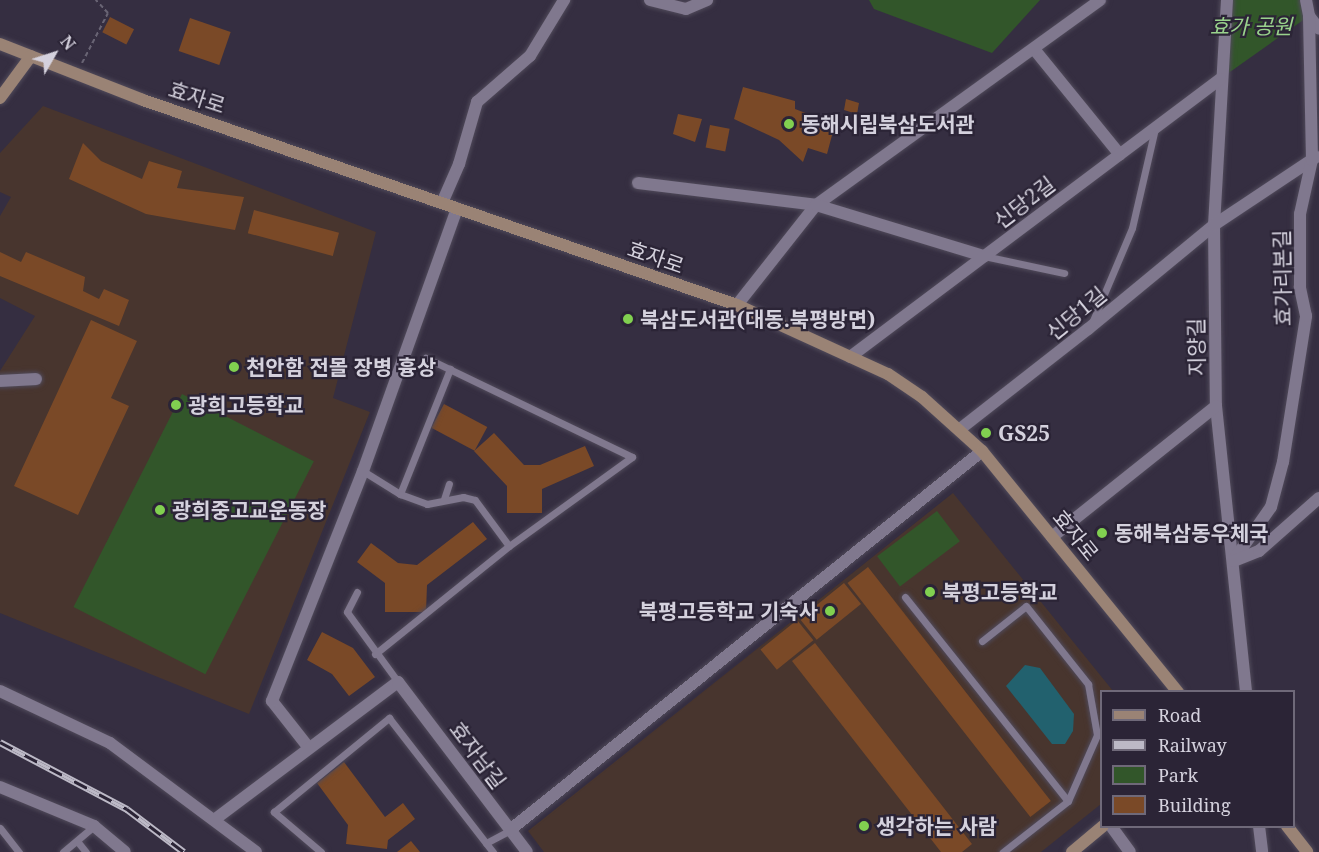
<!DOCTYPE html>
<html>
<head>
<meta charset="utf-8">
<style>
	body { margin:0 }
	#map { position:relative; width:1319px; height:852px; overflow:hidden; background:#352e41; font-family:"Noto Serif","Noto Sans KR",serif }
	div>[style] { position:absolute }
	.education>* { inset:0; background:#48352e }
	.green>* { inset:0; background:#32562a; transform-origin:0 0 }
	.water>* { inset:0; background:#22616e }
	.building>* { inset:0; background:#7a4927; transform-origin:0 0 }
	.path>* { height:2px; margin-top:-1px; transform-origin:0; background:repeating-linear-gradient(90deg,#696474 0 4.5px,transparent 0 7.5px) }
	.roads { filter:drop-shadow(0 0 2px #504a5a) drop-shadow(0 0 2px #504a5a) }
	.lane>* { height:7px; margin:-3.5px; padding:0 3.5px; transform-origin:3.5px; border-radius:3.5px; background:#80788e }
	.street>* { height:12px; margin:-6px; padding:0 6px; transform-origin:6px; border-radius:6px; background:#80788e }
	.secondary>* { height:12px; margin:-6px; padding:0 6px; transform-origin:6px; border-radius:6px; background:#9a8375 }
	.rail>* { height:7px; margin-top:-3.5px; transform-origin:0; background:repeating-linear-gradient(90deg,#2b2436 0 14px,#bcb9c6 0 28px); box-sizing:border-box; border-block:2px solid #bcb9c6 }
	.dots>* { width:16px; height:16px; translate:-50% -50%; box-sizing:border-box; border:3px solid #2b2436; border-radius:50% }
	span { translate:-50% -50%; white-space:nowrap; text-align:center; line-height:1.15; -webkit-text-stroke:4.5px #2b2436; paint-order:stroke }
	.park-label { font-size:21px; color:#99d28c; font-style:italic }
	.street-label { font-size:21px; color:#d4d1dd }
	.poi-label { font-size:21px; color:#d4d1dd; font-weight:700 }
	.left { translate:0 -50%; text-align:left }
	.right { translate:-100% -50%; text-align:right }
	.legend { position:absolute; left:1100px; top:690px; width:195px; height:138px; box-sizing:border-box; background:#2b2436; border:2px solid #6f6979; margin:0; padding:8px 10px; list-style:none; font-size:18px; color:#d4d1dd }
	.legend li { display:flex; align-items:center; gap:12px; height:30px }
	.legend b { width:30px; border:2px solid #6f6979 }
	.north { position:absolute; left:24px; top:24px; width:60px; height:60px; -webkit-text-stroke:4px #2b2436; paint-order:stroke; rotate:51deg; font-size:16px; font-weight:700; line-height:24px; text-align:center; color:#d4d1dd }
	.north::after { content:''; display:block; margin:auto; width:21px; height:27px; background:#d4d1dd; clip-path:polygon(50% 0,100% 100%,50% 72%,0 100%) }
</style>
</head>
<body>
<div id="map">
	<div class="education">
		<i style="clip-path:polygon(43px 106px,376px 232px,333px 398px,370px 412px,249px 714px,0 613px,0 371px,35px 316px,0 298px,0 216px,11px 197px,0 192px,0 153px)"></i>
		<i style="clip-path:polygon(953px 493px,1113px 691px,1102px 692px,1101px 804px,1041px 852px,544px 852px,528px 831px)"></i>
	</div>
	<div class="green">
		<i style="clip-path:polygon(869px 0,1040px 0,992px 53px,874px 9px)"></i>
		<i style="clip-path:polygon(1227px 0,1306px 0,1309px 16px,1220px 79px)"></i>
		<i style="left:182px;top:394px;width:148px;height:239px;rotate:27deg"></i>
		<i style="left:937px;top:511px;width:38px;height:75px;rotate:53deg"></i>
	</div>
	<div class="water">
		<i style="clip-path:polygon(1025px 665px,1040px 668px,1074px 714px,1073px 731px,1065px 744px,1052px 744px,1006px 686px)"></i>
	</div>
	<div class="building">
		<i style="left:110px;top:17px;width:27px;height:17px;rotate:27deg"></i>
		<i style="left:190px;top:18px;width:43px;height:35px;rotate:19deg"></i>
		<i style="clip-path:polygon(743px 87px,795px 101px,795px 109px,835px 124px,827px 154px,808px 148px,803px 162px,779px 140px,734px 119px)"></i>
		<i style="clip-path:polygon(846px 99px,859px 103px,857px 114px,844px 110px)"></i>
		<i style="clip-path:polygon(678px 114px,702px 119px,695px 142px,673px 134px)"></i>
		<i style="left:710px;top:125px;width:20px;height:23px;rotate:11deg"></i>
		<i style="clip-path:polygon(83px 143px,101px 161px,142px 179px,149px 161px,182px 171px,177px 188px,244px 197px,235px 230px,146px 214px,69px 179px)"></i>
		<i style="left:254px;top:210px;width:88px;height:24px;rotate:15deg"></i>
		<i style="clip-path:polygon(0 252px,21px 262px,26px 252px,85px 277px,83px 291px,99px 299px,104px 289px,129px 300px,119px 326px,0 276px)"></i>
		<i style="clip-path:polygon(91px 320px,137px 341px,111px 398px,129px 406px,78px 515px,14px 486px)"></i>
		<i style="left:444px;top:404px;width:49px;height:27px;rotate:28deg"></i>
		<i style="clip-path:polygon(494px 433px,524px 465px,540px 465px,585px 446px,594px 466px,542px 489px,542px 513px,507px 513px,507px 486px,474px 451px)"></i>
		<i style="clip-path:polygon(473px 522px,487px 539px,427px 585px,426px 612px,385px 612px,385px 583px,357px 562px,371px 543px,398px 563px,417px 565px)"></i>
		<i style="left:868px;top:567px;width:297px;height:26px;rotate:52deg"></i>
		<i style="left:844px;top:583px;width:27px;height:57px;rotate:51deg"></i>
		<i style="left:797px;top:620px;width:26px;height:47px;rotate:51deg"></i>
		<i style="clip-path:polygon(322px 632px,353px 648px,375px 677px,349px 696px,332px 674px,307px 660px)"></i>
		<i style="clip-path:polygon(815px 643px,972px 844px,962px 852px,941px 852px,792px 661px)"></i>
		<i style="clip-path:polygon(344px 762px,385px 817px,403px 803px,415px 819px,388px 840px,387px 849px,346px 844px,348px 825px,317px 783px)"></i>
		<i style="clip-path:polygon(411px 841px,420px 852px,397px 852px)"></i>
	</div>
	<div class="path">
		<i style="left:82px;top:63px;width:56px;rotate:-62.5deg"></i>
		<i style="left:108px;top:13px;width:18px;rotate:-133deg"></i>
	</div>
	<div class="roads">
		<div class="lane">
			<i style="left:984px;top:256px;width:82px;rotate:12deg"></i>
			<i style="left:1091px;top:325px;width:105px;rotate:-67.1deg"></i>
			<i style="left:1132px;top:228px;width:103px;rotate:-77deg"></i>
			<i style="left:363px;top:471px;width:44px;rotate:31.9deg"></i>
			<i style="left:400px;top:494px;width:135px;rotate:-68.2deg"></i>
			<i style="left:400px;top:494px;width:29px;rotate:20deg"></i>
			<i style="left:427px;top:504px;width:37px;rotate:-11deg"></i>
			<i style="left:463px;top:497px;width:12px;rotate:14deg"></i>
			<i style="left:475px;top:500px;width:57px;rotate:53.5deg"></i>
			<i style="left:444px;top:499px;width:16px;rotate:-72deg"></i>
			<i style="left:357px;top:592px;width:22px;rotate:117deg"></i>
			<i style="left:347px;top:612px;width:87px;rotate:53.9deg"></i>
			<i style="left:905px;top:597px;width:261px;rotate:51.4deg"></i>
			<i style="left:982px;top:641px;width:56px;rotate:-38.5deg"></i>
			<i style="left:1026px;top:606px;width:100px;rotate:51.5deg"></i>
			<i style="left:1088px;top:684px;width:52px;rotate:80deg"></i>
			<i style="left:1097px;top:735px;width:72px;rotate:113.7deg"></i>
			<i style="left:1068px;top:801px;width:83px;rotate:141.9deg"></i>
			<i style="left:375px;top:654px;width:172px;rotate:-38.9deg"></i>
			<i style="left:509px;top:546px;width:152px;rotate:-35.9deg"></i>
			<i style="left:632px;top:457px;width:229px;rotate:-154.3deg"></i>
			<i style="left:0;top:828px;width:31px;rotate:52deg"></i>
			<i style="left:77px;top:841px;width:14px;rotate:51deg"></i>
			<i style="left:486px;top:843px;width:27px;rotate:-28deg"></i>
			<i style="left:63px;top:852px;width:40px;rotate:-40deg"></i>
			<i style="left:321px;top:852px;width:62px;rotate:-139.6deg"></i>
			<i style="left:274px;top:812px;width:149px;rotate:-39.3deg"></i>
			<i style="left:389px;top:718px;width:170px;rotate:52.2deg"></i>
		</div>
		<div class="street">
			<i style="left:650px;top:0;width:37px;rotate:14deg"></i>
			<i style="left:686px;top:9px;width:23px;rotate:-23deg"></i>
			<i style="left:1227px;top:0;width:225px;rotate:93.3deg"></i>
			<i style="left:1214px;top:225px;width:181px;rotate:89.4deg"></i>
			<i style="left:1216px;top:406px;width:288px;rotate:84deg"></i>
			<i style="left:1306px;top:0;width:16px;rotate:79deg"></i>
			<i style="left:1309px;top:16px;width:16px;rotate:52deg"></i>
			<i style="left:1034px;top:49px;width:136px;rotate:50.9deg"></i>
			<i style="left:638px;top:183px;width:179px;rotate:7deg"></i>
			<i style="left:816px;top:205px;width:350px;rotate:-35.8deg"></i>
			<i style="left:442px;top:203px;width:43px;rotate:-66.4deg"></i>
			<i style="left:459px;top:164px;width:65px;rotate:-73.8deg"></i>
			<i style="left:477px;top:102px;width:70px;rotate:-41deg"></i>
			<i style="left:530px;top:56px;width:66px;rotate:-58.7deg"></i>
			<i style="left:737px;top:305px;width:127px;rotate:-51.7deg"></i>
			<i style="left:816px;top:205px;width:176px;rotate:16.9deg"></i>
			<i style="left:850px;top:357px;width:463px;rotate:-36.9deg"></i>
			<i style="left:0;top:381px;width:36px;rotate:-3deg"></i>
			<i style="left:960px;top:429px;width:162px;rotate:-38deg"></i>
			<i style="left:1088px;top:329px;width:163px;rotate:-39.5deg"></i>
			<i style="left:1214px;top:225px;width:123px;rotate:-33.7deg"></i>
			<i style="left:1052px;top:537px;width:210px;rotate:-38.6deg"></i>
			<i style="left:1233px;top:561px;width:66px;rotate:-54.9deg"></i>
			<i style="left:1271px;top:507px;width:47px;rotate:-75.1deg"></i>
			<i style="left:1283px;top:462px;width:148px;rotate:-81deg"></i>
			<i style="left:1306px;top:316px;width:30px;rotate:-102deg"></i>
			<i style="left:1300px;top:287px;width:73px;rotate:-90deg"></i>
			<i style="left:1300px;top:214px;width:55px;rotate:-77.5deg"></i>
			<i style="left:1312px;top:160px;width:144px;rotate:-91.2deg"></i>
			<i style="left:1234px;top:561px;width:27px;rotate:-22deg"></i>
			<i style="left:1259px;top:551px;width:80px;rotate:-41.5deg"></i>
			<i style="left:0;top:691px;width:122px;rotate:25.3deg"></i>
			<i style="left:110px;top:743px;width:182px;rotate:36.7deg"></i>
			<i style="left:309px;top:748px;width:60px;rotate:-128.2deg"></i>
			<i style="left:272px;top:701px;width:247px;rotate:-68.4deg"></i>
			<i style="left:363px;top:471px;width:279px;rotate:-70.3deg"></i>
			<i style="left:0;top:787px;width:102px;rotate:22.5deg"></i>
			<i style="left:94px;top:826px;width:40px;rotate:40deg"></i>
			<i style="left:214px;top:820px;width:230px;rotate:-36.9deg"></i>
			<i style="left:398px;top:682px;width:213px;rotate:52.8deg"></i>
			<i style="left:1111px;top:826px;width:32px;rotate:54deg"></i>
			<i style="left:1259px;top:826px;width:26px;rotate:83deg"></i>
			<i style="left:510px;top:830px;width:605px;rotate:-38.76deg"></i>
		</div>
		<div class="secondary">
			<i style="left:0;top:44px;width:154px;rotate:21.4deg"></i>
			<i style="left:143px;top:100px;width:628px;rotate:19.04deg"></i>
			<i style="left:737px;top:305px;width:166px;rotate:24.6deg"></i>
			<i style="left:888px;top:374px;width:41px;rotate:34.1deg"></i>
			<i style="left:922px;top:397px;width:81px;rotate:42deg"></i>
			<i style="left:982px;top:451px;width:311px;rotate:50.9deg"></i>
			<i style="left:0;top:98px;width:52px;rotate:-53.6deg"></i>
			<i style="left:1287px;top:826px;width:33px;rotate:52deg"></i>
			<i style="left:1072px;top:852px;width:40px;rotate:-40deg"></i>
		</div>
	</div>
	<div class="rail">
		<i style="left:0;top:742px;width:144px;rotate:27.8deg"></i>
		<i style="left:127px;top:809px;width:71px;rotate:37deg"></i>
	</div>
	<div class="dots">
		<i style="left:789px;top:124px;background:#81d050"></i>
		<i style="left:628px;top:319px;background:#81d050"></i>
		<i style="left:234px;top:367px;background:#81d050"></i>
		<i style="left:176px;top:405px;background:#81d050"></i>
		<i style="left:986px;top:433px;background:#81d050"></i>
		<i style="left:160px;top:510px;background:#81d050"></i>
		<i style="left:1102px;top:533px;background:#81d050"></i>
		<i style="left:930px;top:592px;background:#81d050"></i>
		<i style="left:830px;top:611px;background:#81d050"></i>
		<i style="left:864px;top:826px;background:#81d050"></i>
	</div>
	<div class="park-label">
		<span style="left:1251px;top:26px">효가 공원</span>
	</div>
	<div class="street-label">
		<span style="left:197px;top:97px;rotate:18deg">효자로</span>
		<span style="left:1024px;top:202px;rotate:-37deg">신당2길</span>
		<span style="left:656px;top:257px;rotate:19deg">효자로</span>
		<span style="left:1282px;top:278px;rotate:-91deg">효가리본길</span>
		<span style="left:1076px;top:313px;rotate:-39deg">신당1길</span>
		<span style="left:1196px;top:347px;rotate:-91deg">지양길</span>
		<span style="left:1076px;top:535px;rotate:51deg">효자로</span>
		<span style="left:478px;top:755px;rotate:53deg">효자남길</span>
	</div>
	<div class="poi-label">
		<span class="left" style="left:801px;top:124px">동해시립북삼도서관</span>
		<span class="left" style="left:640px;top:319px">북삼도서관(대동.북평방면)</span>
		<span class="left" style="left:246px;top:367px">천안함 전몰 장병 흉상</span>
		<span class="left" style="left:188px;top:405px">광희고등학교</span>
		<span class="left" style="left:998px;top:433px">GS25</span>
		<span class="left" style="left:172px;top:510px">광희중고교운동장</span>
		<span class="left" style="left:1114px;top:533px">동해북삼동우체국</span>
		<span class="left" style="left:942px;top:592px">북평고등학교</span>
		<span class="right" style="left:818px;top:611px">북평고등학교 기숙사</span>
		<span class="left" style="left:876px;top:826px">생각하는 사람</span>
	</div>
	<ul class="legend">
	<li><b style="height:8px;background:#9a8375"></b>Road</li>
	<li><b style="height:8px;background:#bcb9c6"></b>Railway</li>
	<li><b style="height:16px;background:#32562a"></b>Park</li>
	<li><b style="height:16px;background:#7a4927"></b>Building</li>
	</ul>
	<div class="north">N</div>
</div>
</body>
</html>
